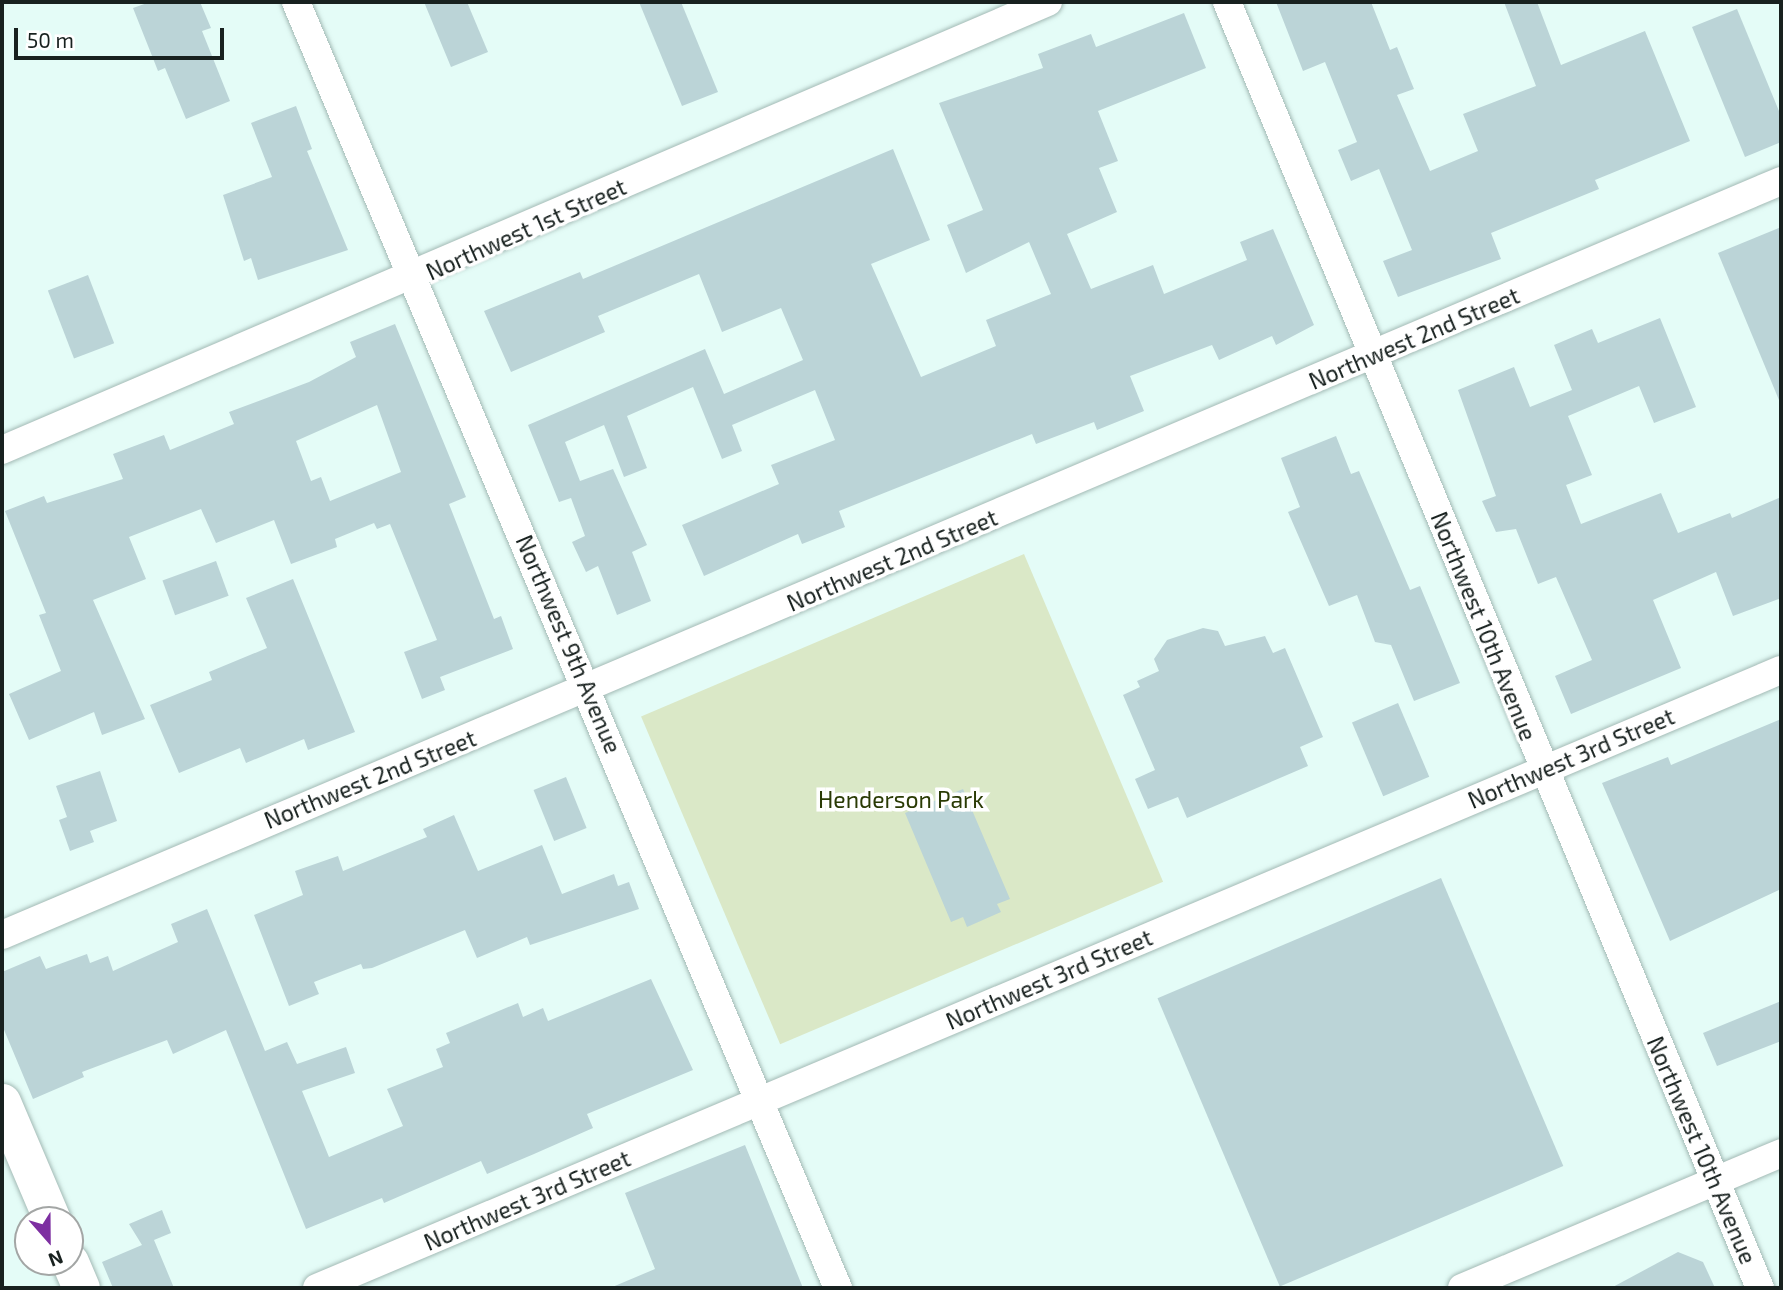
<!DOCTYPE html>
<html>
<head>
<meta charset="utf-8">
<style>
	body { margin:0 }
	#map { position:relative; width:1783px; height:1290px; overflow:hidden; background:#e4fcf7; font-family:"Exo 2",sans-serif }
	div>[style] { position:absolute }
	.green>* { inset:0; background:#dae8c7; transform-origin:0 0 }
	.building>* { inset:0; background:#bbd4d7; transform-origin:0 0 }
	.roads { filter:drop-shadow(0 0 2px #a3bab5) drop-shadow(0 0 2px #a3bab5) }
	.minor>* { height:28px; margin:-14px; padding:0 14px; transform-origin:14px; border-radius:14px; background:#fff }
	.major>* { height:37px; margin:-18.5px; padding:0 18.5px; transform-origin:18.5px; border-radius:18.5px; background:#fff }
	span { translate:-50% -50%; white-space:nowrap; text-align:center; line-height:1.15; -webkit-text-stroke:7px #fff; paint-order:stroke }
	.street-label { font-size:23px; color:#18211f }
	.park-label { font-size:23px; color:#2a3b05 }
	.frame { position:absolute; inset:0; border:4px solid #18211f; pointer-events:none }
	.north { position:absolute; left:14px; top:1206px; width:70px; height:70px; box-sizing:border-box; background:#fff; border:2px solid #a3a6a5; border-radius:50%; rotate:159deg; font-size:19px; font-weight:700; line-height:28px; text-align:center; color:#18211f }
	.north::after { content:''; display:block; margin:auto; width:24px; height:32px; background:#7d2fa1; clip-path:polygon(50% 0,100% 100%,50% 72%,0 100%) }
	.scale { position:absolute; left:14px; top:28px; width:210px; height:32px; box-sizing:border-box; border:4px solid #18211f; border-top:0; padding-left:9px; font-size:21px; line-height:24px; white-space:nowrap; color:#18211f; -webkit-text-stroke:5px #fff; paint-order:stroke }
</style>
</head>
<body>
<div id="map">
	<div class="green">
		<i style="left:1024px;top:554px;width:356px;height:416px;rotate:67deg"></i>
	</div>
	<div class="building">
		<i style="clip-path:polygon(150px 2px,200px 2px,211px 28px,202px 31px,230px 101px,186px 119px,165px 68px,158px 71px,133px 8px)"></i>
		<i style="clip-path:polygon(424px 2px,467px 2px,488px 52px,451px 67px)"></i>
		<i style="clip-path:polygon(639px 2px,681px 2px,718px 92px,682px 106px)"></i>
		<i style="clip-path:polygon(1276px 2px,1371px 2px,1390px 50px,1397px 47px,1414px 89px,1397px 95px,1430px 171px,1478px 151px,1463px 114px,1536px 86px,1504px 2px,1537px 2px,1561px 65px,1645px 31px,1690px 141px,1595px 180px,1599px 189px,1491px 233px,1501px 259px,1398px 297px,1383px 261px,1412px 250px,1379px 169px,1351px 181px,1338px 150px,1357px 142px,1325px 62px,1303px 71px)"></i>
		<i style="clip-path:polygon(1737px 9px,1781px 116px,1781px 142px,1745px 157px,1692px 27px)"></i>
		<i style="clip-path:polygon(1184px 13px,1206px 68px,1098px 111px,1118px 161px,1099px 168px,1117px 212px,1067px 234px,1091px 289px,1153px 265px,1164px 294px,1247px 260px,1240px 242px,1273px 229px,1314px 325px,1276px 345px,1272px 336px,1219px 360px,1212px 345px,1130px 376px,1144px 411px,1097px 430px,1094px 422px,1036px 444px,1032px 434px,839px 511px,845px 527px,802px 544px,798px 534px,704px 576px,682px 525px,779px 484px,771px 465px,835px 440px,815px 390px,732px 425px,742px 451px,722px 459px,693px 387px,627px 416px,647px 468px,624px 477px,604px 425px,565px 442px,580px 481px,613px 469px,647px 545px,632px 552px,651px 601px,617px 615px,598px 566px,586px 572px,572px 542px,585px 536px,571px 498px,559px 502px,528px 425px,705px 349px,724px 394px,803px 360px,781px 308px,722px 332px,699px 274px,598px 316px,605px 332px,511px 372px,484px 311px,580px 272px,583px 279px,893px 149px,930px 240px,871px 264px,921px 377px,996px 346px,986px 320px,1051px 294px,1029px 242px,966px 273px,947px 225px,983px 210px,939px 103px,1043px 68px,1038px 54px,1091px 34px,1096px 47px)"></i>
		<i style="clip-path:polygon(296px 106px,312px 149px,307px 151px,348px 250px,258px 280px,251px 258px,244px 261px,223px 195px,272px 177px,251px 123px)"></i>
		<i style="clip-path:polygon(1781px 227px,1781px 405px,1718px 253px)"></i>
		<i style="left:88px;top:275px;width:73px;height:43px;rotate:69deg"></i>
		<i style="clip-path:polygon(1660px 318px,1696px 407px,1654px 423px,1639px 386px,1568px 416px,1592px 475px,1566px 485px,1581px 524px,1661px 493px,1678px 533px,1730px 513px,1732px 518px,1781px 497px,1781px 598px,1733px 616px,1716px 572px,1653px 600px,1681px 668px,1571px 714px,1555px 676px,1592px 660px,1556px 577px,1538px 584px,1516px 529px,1496px 532px,1482px 501px,1496px 496px,1458px 390px,1514px 367px,1530px 407px,1572px 390px,1554px 345px,1592px 329px,1598px 343px)"></i>
		<i style="clip-path:polygon(evenodd,395px 324px,466px 497px,449px 504px,494px 619px,501px 616px,513px 649px,440px 677px,445px 690px,422px 699px,404px 652px,437px 640px,390px 524px,377px 529px,374px 523px,335px 539px,337px 547px,291px 564px,274px 520px,216px 543px,201px 509px,129px 537px,146px 579px,93px 600px,145px 719px,102px 735px,94px 712px,29px 740px,9px 694px,61px 671px,39px 615px,46px 613px,5px 511px,44px 496px,47px 503px,123px 479px,113px 454px,164px 435px,170px 450px,234px 424px,229px 412px,309px 382px,356px 357px,350px 342px,395px 324px,377px 405px,401px 472px,330px 501px,321px 477px,311px 481px,296px 441px,377px 405px)"></i>
		<i style="clip-path:polygon(1336px 436px,1351px 474px,1359px 471px,1410px 590px,1420px 586px,1460px 683px,1414px 701px,1391px 645px,1375px 642px,1357px 595px,1329px 606px,1288px 512px,1300px 507px,1281px 458px)"></i>
		<i style="left:216px;top:561px;width:37px;height:57px;rotate:70deg"></i>
		<i style="clip-path:polygon(293px 579px,355px 732px,308px 750px,304px 739px,246px 763px,240px 748px,179px 773px,150px 705px,212px 680px,209px 672px,267px 648px,246px 598px)"></i>
		<i style="clip-path:polygon(1203px 628px,1218px 631px,1225px 646px,1265px 636px,1273px 653px,1285px 648px,1323px 737px,1300px 747px,1308px 766px,1187px 818px,1178px 797px,1148px 809px,1135px 779px,1155px 770px,1123px 695px,1140px 687px,1137px 681px,1159px 671px,1154px 659px,1167px 640px)"></i>
		<i style="left:1398px;top:703px;width:80px;height:50px;rotate:67deg"></i>
		<i style="clip-path:polygon(1781px 719px,1781px 889px,1670px 941px,1602px 783px,1668px 757px,1671px 765px)"></i>
		<i style="clip-path:polygon(100px 771px,117px 821px,90px 831px,94px 842px,70px 851px,59px 820px,67px 817px,56px 786px)"></i>
		<i style="left:566px;top:777px;width:55px;height:35px;rotate:68deg"></i>
		<i style="clip-path:polygon(963px 789px,1010px 899px,997px 904px,1001px 912px,967px 927px,963px 917px,951px 922px,905px 813px)"></i>
		<i style="clip-path:polygon(454px 815px,478px 871px,542px 845px,562px 894px,614px 874px,618px 886px,629px 882px,639px 909px,530px 945px,527px 937px,477px 958px,465px 930px,372px 968px,363px 969px,361px 964px,314px 982px,319px 994px,289px 1006px,254px 915px,303px 895px,295px 871px,338px 856px,343px 871px,427px 837px,423px 829px)"></i>
		<i style="left:1441px;top:878px;width:313px;height:308px;rotate:67deg"></i>
		<i style="clip-path:polygon(207px 909px,265px 1051px,287px 1042px,297px 1064px,346px 1047px,355px 1073px,302px 1091px,329px 1157px,403px 1126px,387px 1089px,443px 1067px,436px 1049px,450px 1043px,446px 1033px,518px 1003px,523px 1017px,543px 1008px,548px 1021px,651px 979px,693px 1070px,587px 1114px,593px 1128px,534px 1154px,487px 1174px,481px 1161px,384px 1203px,382px 1198px,306px 1229px,226px 1030px,173px 1054px,167px 1040px,82px 1072px,84px 1077px,33px 1099px,2px 1025px,2px 972px,40px 956px,46px 969px,87px 954px,90px 963px,108px 956px,113px 971px,178px 942px,171px 924px)"></i>
		<i style="clip-path:polygon(1781px 1001px,1781px 1041px,1717px 1066px,1703px 1033px)"></i>
		<i style="clip-path:polygon(745px 1145px,803px 1288px,610px 1288px,655px 1269px,625px 1193px)"></i>
		<i style="clip-path:polygon(162px 1210px,171px 1233px,154px 1240px,174px 1288px,113px 1288px,102px 1262px,142px 1245px,129px 1224px)"></i>
		<i style="clip-path:polygon(1678px 1252px,1703px 1262px,1715px 1288px,1611px 1288px)"></i>
	</div>
	<div class="roads">
		<div class="minor">
			<i style="left:296px;top:2px;width:1396px;rotate:67.15deg"></i>
			<i style="left:1227px;top:2px;width:1392px;rotate:67.49deg"></i>
			<i style="left:2px;top:450px;width:1138px;rotate:-23.19deg"></i>
			<i style="left:2px;top:935px;width:1932px;rotate:-22.97deg"></i>
			<i style="left:317px;top:1288px;width:1589px;rotate:-22.89deg"></i>
			<i style="left:1462px;top:1288px;width:346px;rotate:-22.9deg"></i>
		</div>
		<div class="major">
			<i style="left:2px;top:1102px;width:128px;rotate:67deg"></i>
			<i style="left:70px;top:1262px;width:28px;rotate:67deg"></i>
		</div>
	</div>
	<div class="street-label">
		<span style="left:526px;top:229px;rotate:-24deg">Northwest 1st Street</span>
		<span style="left:1414px;top:338px;rotate:-23deg">Northwest 2nd Street</span>
		<span style="left:892px;top:560px;rotate:-23deg">Northwest 2nd Street</span>
		<span style="left:1484px;top:626px;rotate:68deg">Northwest 10th Avenue</span>
		<span style="left:569px;top:644px;rotate:67deg">Northwest 9th Avenue</span>
		<span style="left:1571px;top:758px;rotate:-23deg">Northwest 3rd Street</span>
		<span style="left:370px;top:779px;rotate:-22deg">Northwest 2nd Street</span>
		<span style="left:1049px;top:979px;rotate:-23deg">Northwest 3rd Street</span>
		<span style="left:1702px;top:1150px;rotate:67deg">Northwest 10th Avenue</span>
		<span style="left:527px;top:1200px;rotate:-23deg">Northwest 3rd Street</span>
	</div>
	<div class="park-label">
		<span style="left:901px;top:799px">Henderson Park</span>
	</div>
	<div class="frame"></div>
	<div class="north">N</div>
	<div class="scale">50 m</div>
</div>
</body>
</html>
